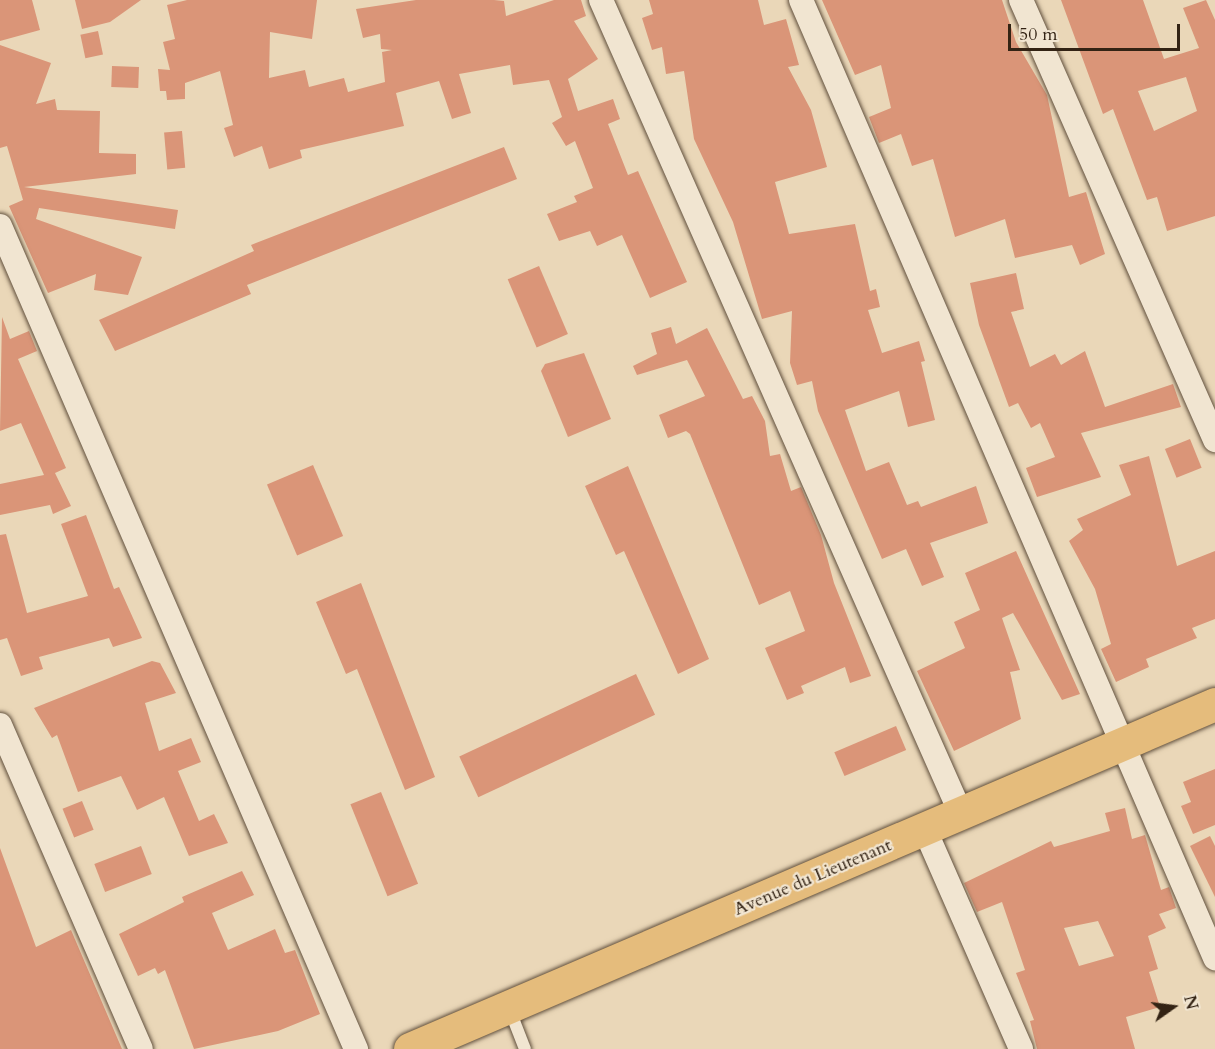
<!DOCTYPE html>
<html>
<head>
<meta charset="utf-8">
<style>
	body { margin:0 }
	#map { position:relative; width:1215px; height:1049px; overflow:hidden; background:#ead7b8; font-family:Cardo,serif }
	div>[style] { position:absolute }
	.building>* { inset:0; background:#da9578; transform-origin:0 0 }
	.roads { filter:drop-shadow(0 0 2px #61503d) drop-shadow(0 0 2px #61503d) }
	.service>* { height:12px; margin:-6px; padding:0 6px; transform-origin:6px; border-radius:6px; background:#f1e5d1 }
	.minor>* { height:24px; margin:-12px; padding:0 12px; transform-origin:12px; border-radius:12px; background:#f1e5d1 }
	.primary>* { height:33px; margin:-16.5px; padding:0 16.5px; transform-origin:16.5px; border-radius:16.5px; background:#e5bc7c }
	span { translate:-50% -50%; white-space:nowrap; text-align:center; line-height:1.15; -webkit-text-stroke:4.5px #f1e5d1; paint-order:stroke }
	.street-label { font-size:18px; color:#332314 }
	.north { position:absolute; left:1143px; top:977px; width:60px; height:60px; -webkit-text-stroke:4px #f1e5d1; paint-order:stroke; rotate:76deg; font-size:16px; font-weight:700; line-height:24px; text-align:center; color:#332314 }
	.north::after { content:''; display:block; margin:auto; width:21px; height:27px; background:#332314; clip-path:polygon(50% 0,100% 100%,50% 72%,0 100%) }
	.scale { position:absolute; left:1008px; top:24px; width:172px; height:27px; box-sizing:border-box; border:3px solid #332314; border-top:0; padding-left:8px; font-size:18px; line-height:21px; white-space:nowrap; color:#332314; -webkit-text-stroke:4px #f1e5d1; paint-order:stroke }
</style>
</head>
<body>
<div id="map">
	<div class="building">
		<i style="clip-path:polygon(0 0,32px 0,40px 30px,0 41px)"></i>
		<i style="clip-path:polygon(75px 0,141px 0,110px 22px,82px 29px)"></i>
		<i style="clip-path:polygon(187px 0,317px 0,312px 39px,270px 32px,269px 78px,305px 70px,309px 87px,344px 78px,348px 92px,385px 82px,382px 52px,392px 50px,381px 49px,380px 34px,363px 38px,356px 9px,416px 0,494px 0,504px 1px,506px 16px,554px 0,581px 0,586px 16px,574px 21px,598px 59px,568px 79px,578px 111px,613px 99px,620px 119px,608px 124px,628px 175px,638px 171px,687px 282px,650px 298px,622px 235px,597px 246px,590px 231px,559px 241px,547px 214px,577px 202px,574px 196px,593px 188px,575px 141px,566px 146px,552px 123px,562px 117px,549px 80px,513px 85px,510px 65px,459px 74px,471px 113px,452px 119px,439px 81px,396px 93px,404px 126px,300px 150px,302px 158px,269px 169px,262px 146px,234px 157px,224px 128px,233px 125px,220px 71px,185px 83px,185px 99px,167px 100px,166px 91px,160px 91px,158px 69px,170px 70px,163px 42px,175px 39px,167px 5px)"></i>
		<i style="clip-path:polygon(649px 0,758px 0,764px 25px,786px 19px,799px 65px,788px 67px,811px 110px,827px 167px,775px 182px,789px 234px,855px 224px,870px 291px,876px 289px,880px 307px,868px 310px,882px 353px,919px 341px,925px 361px,921px 362px,935px 420px,908px 427px,899px 391px,845px 410px,866px 471px,889px 462px,907px 505px,918px 501px,921px 507px,976px 486px,988px 523px,930px 543px,944px 577px,922px 586px,906px 549px,882px 559px,818px 411px,812px 381px,797px 385px,790px 363px,792px 311px,762px 319px,733px 222px,694px 139px,684px 71px,666px 74px,662px 47px,652px 50px,642px 18px,653px 14px)"></i>
		<i style="clip-path:polygon(822px 0,1002px 0,1016px 42px,1047px 95px,1069px 197px,1086px 192px,1105px 254px,1080px 265px,1072px 245px,1015px 258px,1005px 219px,955px 237px,933px 159px,912px 166px,901px 134px,879px 143px,869px 117px,891px 108px,881px 65px,855px 75px)"></i>
		<i style="clip-path:polygon(evenodd,1061px 0,1143px 0,1164px 59px,1199px 48px,1183px 8px,1206px 0,1215px 20px,1215px 216px,1167px 231px,1157px 197px,1147px 200px,1113px 109px,1103px 114px,1061px 0,1186px 77px,1197px 111px,1154px 131px,1138px 91px,1186px 77px)"></i>
		<i style="left:98px;top:31px;width:24px;height:18px;rotate:78deg"></i>
		<i style="clip-path:polygon(0 45px,51px 63px,36px 104px,55px 99px,57px 110px,100px 111px,99px 153px,136px 154px,136px 174px,24px 187px,178px 210px,175px 229px,39px 208px,36px 219px,142px 257px,128px 295px,94px 290px,96px 274px,48px 293px,9px 206px,23px 200px,7px 146px,0 148px)"></i>
		<i style="left:112px;top:66px;width:27px;height:21px;rotate:2deg"></i>
		<i style="left:182px;top:131px;width:37px;height:18px;rotate:85deg"></i>
		<i style="clip-path:polygon(504px 147px,517px 179px,247px 285px,251px 294px,115px 351px,99px 320px,254px 251px,251px 245px)"></i>
		<i style="left:539px;top:266px;width:74px;height:34px;rotate:67deg"></i>
		<i style="clip-path:polygon(1016px 273px,1024px 309px,1011px 312px,1030px 367px,1055px 354px,1061px 365px,1085px 351px,1105px 407px,1173px 384px,1181px 407px,1081px 433px,1101px 477px,1037px 497px,1026px 468px,1055px 457px,1040px 423px,1031px 428px,1018px 403px,1009px 407px,979px 325px,970px 283px)"></i>
		<i style="clip-path:polygon(2px 317px,10px 339px,29px 331px,37px 351px,18px 359px,66px 468px,55px 473px,71px 506px,53px 514px,50px 505px,0 515px,0 484px,44px 475px,21px 423px,0 431px)"></i>
		<i style="clip-path:polygon(671px 327px,676px 344px,707px 328px,743px 399px,752px 396px,765px 421px,770px 456px,780px 454px,791px 491px,801px 487px,821px 535px,834px 583px,871px 676px,850px 683px,845px 667px,801px 686px,804px 693px,787px 700px,765px 648px,805px 631px,790px 591px,759px 605px,690px 434px,686px 431px,668px 438px,659px 415px,705px 396px,687px 360px,637px 375px,633px 366px,657px 354px,651px 333px)"></i>
		<i style="clip-path:polygon(584px 353px,611px 419px,568px 437px,541px 371px,545px 364px)"></i>
		<i style="left:1190px;top:439px;width:31px;height:27px;rotate:68deg"></i>
		<i style="clip-path:polygon(1149px 456px,1177px 566px,1215px 551px,1215px 619px,1192px 628px,1197px 638px,1146px 659px,1149px 667px,1116px 682px,1101px 649px,1111px 644px,1095px 589px,1069px 541px,1083px 530px,1077px 519px,1131px 495px,1119px 465px)"></i>
		<i style="left:313px;top:465px;width:77px;height:50px;rotate:67deg"></i>
		<i style="clip-path:polygon(628px 466px,709px 659px,678px 674px,624px 551px,616px 555px,585px 486px)"></i>
		<i style="clip-path:polygon(86px 515px,114px 589px,119px 587px,142px 638px,113px 647px,109px 638px,39px 657px,43px 669px,21px 676px,7px 638px,0 640px,0 535px,6px 534px,27px 613px,88px 596px,61px 524px)"></i>
		<i style="clip-path:polygon(1016px 551px,1080px 694px,1062px 700px,1013px 613px,1002px 618px,1020px 670px,1010px 672px,1021px 719px,954px 751px,917px 671px,965px 648px,954px 622px,980px 610px,965px 573px)"></i>
		<i style="clip-path:polygon(361px 583px,435px 777px,405px 790px,357px 669px,346px 674px,316px 602px)"></i>
		<i style="clip-path:polygon(152px 661px,160px 663px,176px 693px,145px 703px,159px 751px,191px 738px,201px 762px,178px 771px,199px 821px,214px 814px,228px 843px,189px 856px,164px 797px,137px 810px,121px 776px,78px 792px,57px 735px,52px 738px,34px 708px)"></i>
		<i style="left:636px;top:674px;width:45px;height:195px;rotate:65deg"></i>
		<i style="left:896px;top:726px;width:26px;height:67px;rotate:67deg"></i>
		<i style="clip-path:polygon(1215px 769px,1215px 825px,1193px 834px,1181px 806px,1191px 802px,1183px 782px)"></i>
		<i style="left:381px;top:792px;width:99px;height:33px;rotate:68deg"></i>
		<i style="left:82px;top:801px;width:31px;height:21px;rotate:68deg"></i>
		<i style="clip-path:polygon(evenodd,1125px 808px,1132px 839px,1145px 835px,1161px 890px,1169px 887px,1176px 908px,1159px 914px,1166px 928px,1148px 936px,1158px 969px,1149px 972px,1160px 1007px,1126px 1017px,1135px 1049px,1037px 1049px,1030px 1021px,1034px 1020px,1016px 973px,1025px 970px,1002px 902px,977px 912px,964px 883px,1051px 841px,1054px 847px,1110px 831px,1105px 813px,1125px 808px,1098px 921px,1114px 956px,1079px 966px,1064px 928px,1098px 921px)"></i>
		<i style="clip-path:polygon(1210px 836px,1215px 846px,1215px 897px,1190px 846px)"></i>
		<i style="left:141px;top:846px;width:30px;height:50px;rotate:69deg"></i>
		<i style="clip-path:polygon(0 848px,36px 947px,71px 930px,122px 1049px,0 1049px)"></i>
		<i style="clip-path:polygon(242px 871px,254px 895px,212px 913px,228px 950px,275px 929px,285px 953px,295px 950px,320px 1014px,278px 1031px,194px 1049px,165px 970px,158px 974px,155px 968px,138px 976px,119px 934px,184px 902px,182px 897px)"></i>
	</div>
	<div class="roads">
		<div class="service">
			<i style="left:509px;top:1008px;width:44px;rotate:68.7deg"></i>
		</div>
		<div class="minor">
			<i style="left:601px;top:0;width:890px;rotate:66.14deg"></i>
			<i style="left:801px;top:0;width:1044px;rotate:66.63deg"></i>
			<i style="left:1021px;top:0;width:481px;rotate:66.2deg"></i>
			<i style="left:0;top:226px;width:897px;rotate:66.61deg"></i>
			<i style="left:0;top:725px;width:353px;rotate:66.5deg"></i>
			<i style="left:925px;top:830px;width:239px;rotate:66.3deg"></i>
		</div>
		<div class="primary">
			<i style="left:410px;top:1049px;width:876px;rotate:-23.2deg"></i>
		</div>
	</div>
	<div class="street-label">
		<span style="left:813px;top:878px;rotate:-23deg">Avenue du Lieutenant</span>
	</div>
	<div class="north">N</div>
	<div class="scale">50 m</div>
</div>
</body>
</html>
